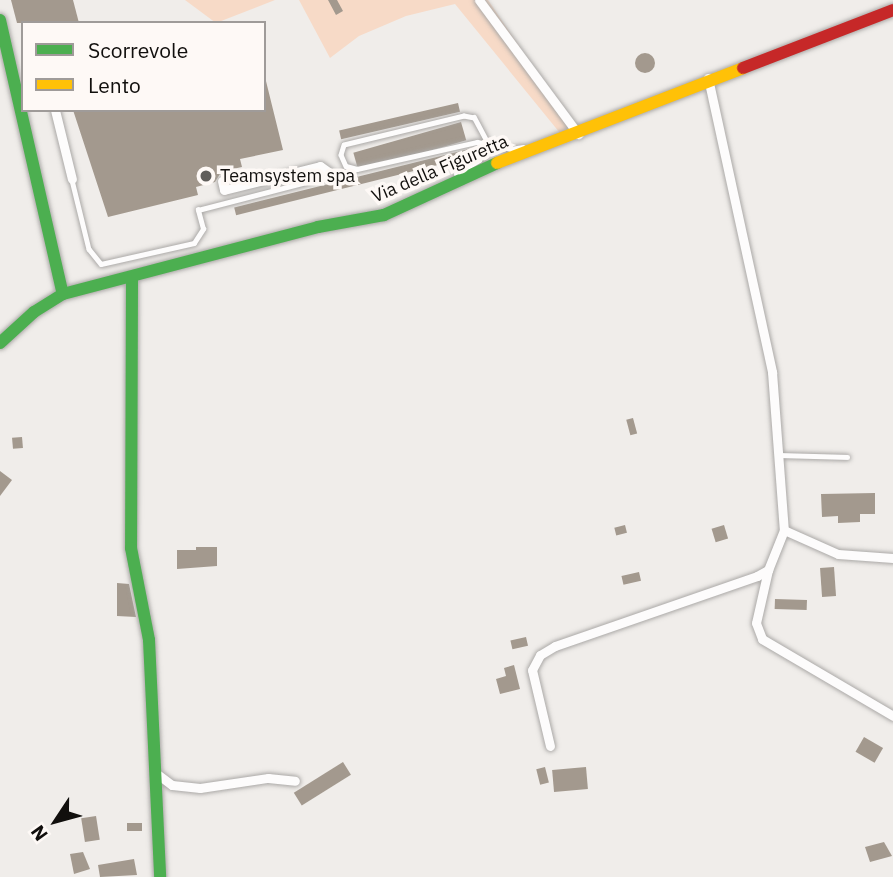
<!DOCTYPE html>
<html>
<head>
<meta charset="utf-8">
<style>
	body { margin:0 }
	#map { position:relative; width:893px; height:877px; overflow:hidden; background:#f0edea; font-family:"IBM Plex Sans",sans-serif }
	div>[style] { position:absolute }
	.green>* { inset:0; background:#f7dac7 }
	.building>* { inset:0; background:#a3998e; transform-origin:0 0 }
	.round { border-radius:50% }
	.roads { filter:drop-shadow(0 0 2px #aba9a7) drop-shadow(0 0 2px #aba9a7) }
	.lane>* { height:4.5px; margin:-2.25px; padding:0 2.25px; transform-origin:2.25px; border-radius:2.25px; background:#fdfcfc }
	.street>* { height:9px; margin:-4.5px; padding:0 4.5px; transform-origin:4.5px; border-radius:4.5px; background:#fdfcfc }
	.fast>* { height:12px; margin:-6px; padding:0 6px; transform-origin:6px; border-radius:6px; background:#4caf50 }
	.slow>* { height:12px; margin:-6px; padding:0 6px; transform-origin:6px; border-radius:6px; background:#ffc107 }
	.jam>* { height:12px; margin:-6px; padding:0 6px; transform-origin:6px; border-radius:6px; background:#c62828 }
	.dots>* { width:19px; height:19px; translate:-50% -50%; box-sizing:border-box; border:4px solid #fef9f6; border-radius:50% }
	span { translate:-50% -50%; white-space:nowrap; text-align:center; line-height:1.15; -webkit-text-stroke:7px #fef9f6; paint-order:stroke }
	.street-label { font-size:18px; color:#110f0d }
	.poi-label { font-size:18px; color:#110f0d }
	.left { translate:0 -50%; text-align:left }
	.legend { position:absolute; left:21px; top:21px; width:245px; height:91px; box-sizing:border-box; background:#fef9f6; border:2px solid #9f9b99; margin:0; padding:9px 12px; list-style:none; font-size:21px; color:#110f0d }
	.legend li { display:flex; align-items:center; gap:14px; height:35px }
	.legend b { width:35px; border:2px solid #9f9b99 }
	.north { position:absolute; left:21px; top:786px; width:70px; height:70px; -webkit-text-stroke:5px #fef9f6; paint-order:stroke; rotate:234deg; font-size:19px; font-weight:700; line-height:28px; text-align:center; color:#110f0d }
	.north::after { content:''; display:block; margin:auto; width:24px; height:32px; background:#110f0d; clip-path:polygon(50% 0,100% 100%,50% 72%,0 100%) }
</style>
</head>
<body>
<div id="map">
	<div class="green">
		<i style="clip-path:polygon(185px 0,275px 0,216px 23px)"></i>
		<i style="clip-path:polygon(299px 0,488px 0,578px 134px,564px 138px,455px 4px,406px 16px,359px 36px,330px 58px)"></i>
	</div>
	<div class="building">
		<i style="clip-path:polygon(11px 0,73px 0,79px 23px,17px 23px)"></i>
		<i style="clip-path:polygon(328px 0,337px 0,343px 11px,336px 15px)"></i>
		<i class="round" style="left:635px;top:53px;width:20px;height:20px"></i>
		<i style="clip-path:polygon(264px 73px,283px 150px,240px 159px,242px 167px,228px 170px,229px 179px,220px 174px,215px 182px,196px 187px,198px 195px,108px 217px,73px 110px,264px 110px)"></i>
		<i style="left:458px;top:103px;width:9px;height:122px;rotate:77deg"></i>
		<i style="left:461px;top:122px;width:19px;height:112px;rotate:74deg"></i>
		<i style="left:469px;top:149px;width:8px;height:242px;rotate:76deg"></i>
		<i style="left:633px;top:418px;width:16px;height:7px;rotate:75deg"></i>
		<i style="left:22px;top:437px;width:11px;height:10px;rotate:85deg"></i>
		<i style="clip-path:polygon(0 471px,12px 480px,0 496px)"></i>
		<i style="clip-path:polygon(875px 493px,875px 514px,860px 514px,860px 522px,838px 523px,838px 516px,822px 517px,821px 494px)"></i>
		<i style="left:625px;top:525px;width:8px;height:11px;rotate:76deg"></i>
		<i style="left:724px;top:525px;width:14px;height:13px;rotate:73deg"></i>
		<i style="clip-path:polygon(196px 547px,217px 547px,217px 566px,177px 569px,177px 550px,196px 550px)"></i>
		<i style="left:834px;top:567px;width:29px;height:14px;rotate:86deg"></i>
		<i style="left:639px;top:572px;width:9px;height:18px;rotate:77deg"></i>
		<i style="clip-path:polygon(117px 583px,129px 584px,136px 617px,117px 616px)"></i>
		<i style="left:775px;top:599px;width:32px;height:10px;rotate:2deg"></i>
		<i style="left:526px;top:637px;width:9px;height:16px;rotate:77deg"></i>
		<i style="clip-path:polygon(514px 665px,520px 689px,500px 694px,496px 679px,506px 676px,504px 668px)"></i>
		<i style="left:864px;top:737px;width:22px;height:17px;rotate:30deg"></i>
		<i style="left:343px;top:762px;width:15px;height:58px;rotate:58deg"></i>
		<i style="left:545px;top:767px;width:16px;height:9px;rotate:76deg"></i>
		<i style="left:586px;top:767px;width:22px;height:34px;rotate:85deg"></i>
		<i style="left:96px;top:816px;width:24px;height:15px;rotate:81deg"></i>
		<i style="left:127px;top:823px;width:15px;height:8px"></i>
		<i style="clip-path:polygon(884px 842px,892px 856px,870px 862px,865px 847px)"></i>
		<i style="clip-path:polygon(83px 852px,90px 869px,74px 874px,70px 854px)"></i>
		<i style="clip-path:polygon(134px 859px,137px 875px,100px 877px,98px 865px)"></i>
	</div>
	<div class="roads">
		<div class="lane">
			<i style="left:456px;top:174px;width:27px;rotate:-31deg"></i>
			<i style="left:479px;top:160px;width:18px;rotate:-61deg"></i>
			<i style="left:488px;top:144px;width:30px;rotate:-118deg"></i>
			<i style="left:474px;top:118px;width:10px;rotate:-169deg"></i>
			<i style="left:464px;top:116px;width:123px;rotate:166.4deg"></i>
			<i style="left:344px;top:145px;width:10px;rotate:107deg"></i>
			<i style="left:341px;top:155px;width:12px;rotate:66deg"></i>
			<i style="left:346px;top:166px;width:11px;rotate:15deg"></i>
			<i style="left:357px;top:169px;width:123px;rotate:-12.7deg"></i>
			<i style="left:477px;top:142px;width:11px;rotate:10deg"></i>
			<i style="left:488px;top:144px;width:24px;rotate:12deg"></i>
			<i style="left:511px;top:149px;width:12px;rotate:-9deg"></i>
			<i style="left:72px;top:180px;width:71px;rotate:76.2deg"></i>
			<i style="left:89px;top:249px;width:19px;rotate:51deg"></i>
			<i style="left:101px;top:264px;width:95px;rotate:-12.7deg"></i>
			<i style="left:194px;top:243px;width:17px;rotate:-57deg"></i>
			<i style="left:203px;top:229px;width:20px;rotate:-105deg"></i>
			<i style="left:198px;top:210px;width:164px;rotate:-14.5deg"></i>
			<i style="left:781px;top:455px;width:66px;rotate:1.7deg"></i>
		</div>
		<div class="street">
			<i style="left:479px;top:0;width:167px;rotate:53.5deg"></i>
			<i style="left:708px;top:78px;width:301px;rotate:77.7deg"></i>
			<i style="left:772px;top:372px;width:158px;rotate:85.7deg"></i>
			<i style="left:784px;top:530px;width:59px;rotate:24deg"></i>
			<i style="left:838px;top:554px;width:55px;rotate:4.2deg"></i>
			<i style="left:55px;top:110px;width:71px;rotate:76.2deg"></i>
			<i style="left:222px;top:181px;width:9px;rotate:77deg"></i>
			<i style="left:224px;top:190px;width:99px;rotate:-14deg"></i>
			<i style="left:320px;top:166px;width:16px;rotate:35deg"></i>
			<i style="left:768px;top:570px;width:54px;rotate:102.8deg"></i>
			<i style="left:756px;top:623px;width:17px;rotate:69deg"></i>
			<i style="left:762px;top:639px;width:152px;rotate:30.4deg"></i>
			<i style="left:550px;top:746px;width:78px;rotate:-103.3deg"></i>
			<i style="left:532px;top:670px;width:17px;rotate:-62deg"></i>
			<i style="left:540px;top:655px;width:17px;rotate:-31deg"></i>
			<i style="left:555px;top:646px;width:214px;rotate:-19.1deg"></i>
			<i style="left:757px;top:576px;width:13px;rotate:-29deg"></i>
			<i style="left:768px;top:570px;width:43px;rotate:-68.2deg"></i>
			<i style="left:156px;top:773px;width:20px;rotate:37deg"></i>
			<i style="left:172px;top:785px;width:28px;rotate:6deg"></i>
			<i style="left:200px;top:788px;width:69px;rotate:-8.4deg"></i>
			<i style="left:268px;top:778px;width:27px;rotate:6deg"></i>
		</div>
		<div class="fast">
			<i style="left:0;top:20px;width:281px;rotate:77.1deg"></i>
			<i style="left:132px;top:279px;width:269px;rotate:90.2deg"></i>
			<i style="left:131px;top:548px;width:94px;rotate:78.9deg"></i>
			<i style="left:149px;top:640px;width:237px;rotate:87.3deg"></i>
			<i style="left:0;top:343px;width:46px;rotate:-42.4deg"></i>
			<i style="left:34px;top:312px;width:34px;rotate:-32deg"></i>
			<i style="left:63px;top:294px;width:264px;rotate:-14.7deg"></i>
			<i style="left:318px;top:227px;width:67px;rotate:-10.3deg"></i>
			<i style="left:384px;top:215px;width:124px;rotate:-24.7deg"></i>
		</div>
		<div class="slow">
			<i style="left:497px;top:163px;width:264px;rotate:-21.1deg"></i>
		</div>
		<div class="jam">
			<i style="left:743px;top:68px;width:161px;rotate:-21.1deg"></i>
		</div>
	</div>
	<div class="dots">
		<i style="left:206px;top:176px;background:#5f5d5a"></i>
	</div>
	<div class="street-label">
		<span style="left:440px;top:169px;rotate:-23deg">Via della Figuretta</span>
	</div>
	<div class="poi-label">
		<span class="left" style="left:220px;top:176px">Teamsystem spa</span>
	</div>
	<ul class="legend">
	<li><b style="height:9px;background:#4caf50"></b>Scorrevole</li>
	<li><b style="height:9px;background:#ffc107"></b>Lento</li>
	</ul>
	<div class="north">N</div>
</div>
</body>
</html>
